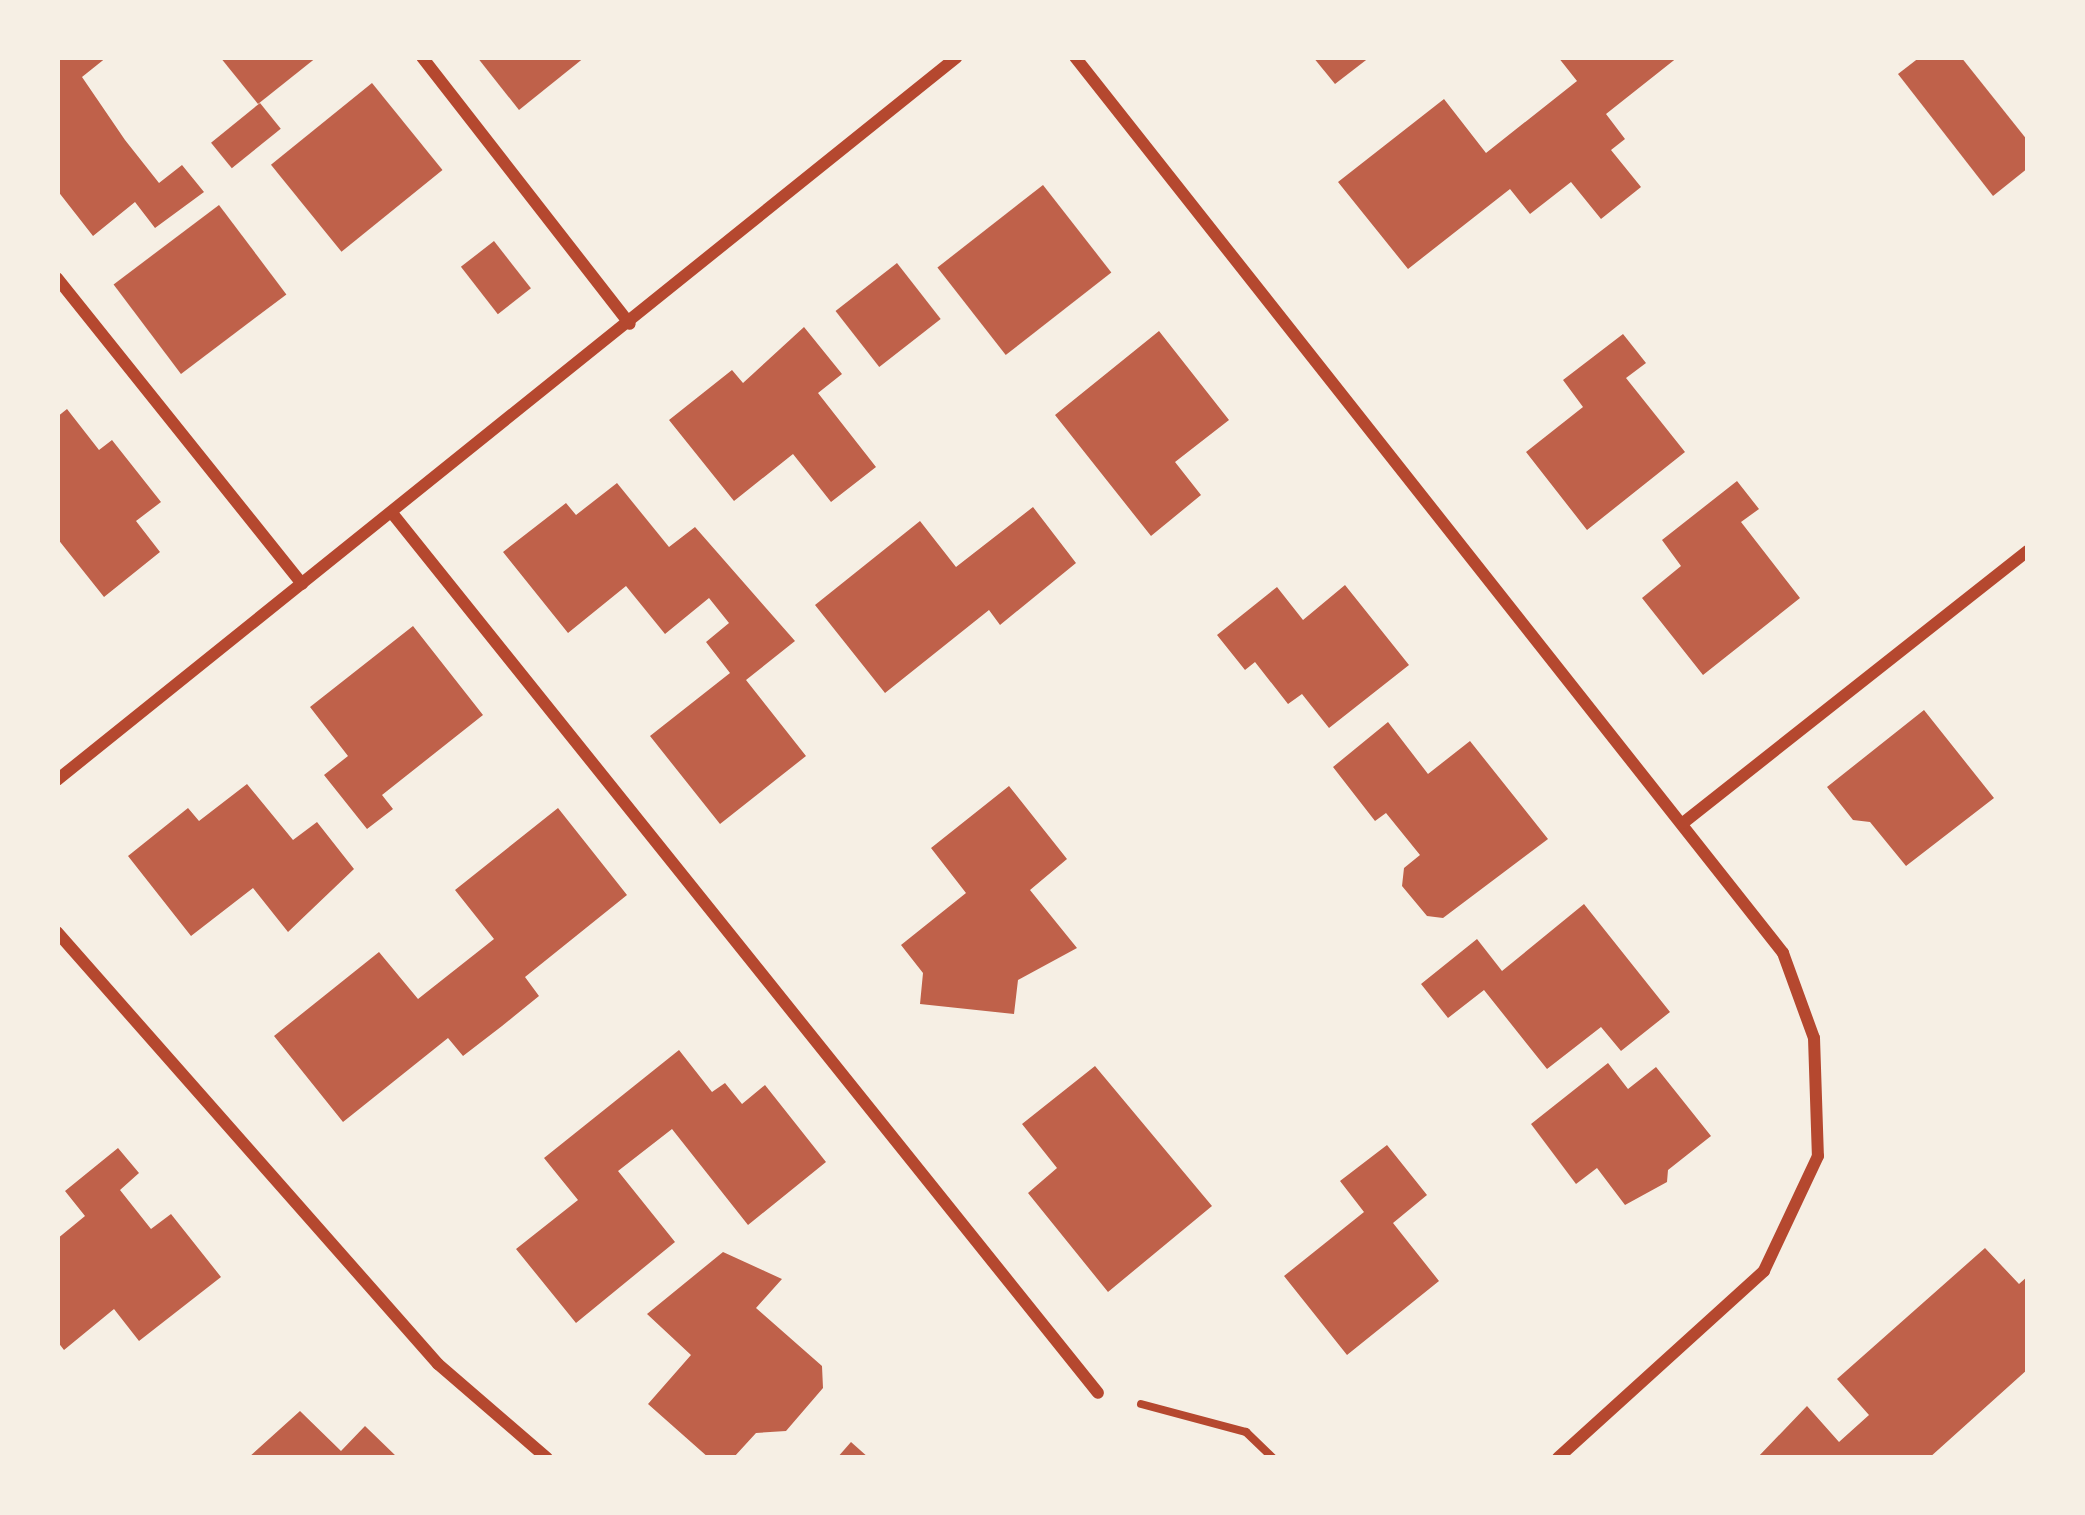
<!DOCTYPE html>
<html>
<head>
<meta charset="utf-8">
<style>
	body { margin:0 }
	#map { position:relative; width:2085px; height:1515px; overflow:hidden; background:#f6efe4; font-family:"Asap Condensed",sans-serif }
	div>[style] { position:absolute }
	.building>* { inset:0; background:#bf614a; transform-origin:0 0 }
	.path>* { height:8px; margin:-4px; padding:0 4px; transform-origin:4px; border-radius:4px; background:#b5482f }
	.minor>* { height:12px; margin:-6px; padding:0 6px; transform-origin:6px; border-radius:6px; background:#b5482f }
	span { translate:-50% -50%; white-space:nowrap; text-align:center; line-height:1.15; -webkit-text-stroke:9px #f6efe4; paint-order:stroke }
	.frame { position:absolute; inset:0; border:60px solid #f6efe4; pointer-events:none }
</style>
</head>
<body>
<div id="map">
	<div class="building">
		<i style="clip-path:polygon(57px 57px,107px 57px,82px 77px,125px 140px,159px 183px,182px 165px,204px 192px,155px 228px,135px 202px,93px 236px,57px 190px)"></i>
		<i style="clip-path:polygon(220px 57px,317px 57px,258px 104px)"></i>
		<i style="clip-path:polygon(477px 57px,585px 57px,519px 110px)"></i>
		<i style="clip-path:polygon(1313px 57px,1370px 57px,1335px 84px)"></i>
		<i style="clip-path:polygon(1558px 57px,1678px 57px,1606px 114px,1625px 139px,1611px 150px,1641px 187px,1601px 219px,1571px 182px,1530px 214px,1510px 189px,1408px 269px,1338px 182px,1444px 99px,1486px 153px,1577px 81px)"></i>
		<i style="clip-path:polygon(1920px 57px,1961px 57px,2028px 141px,2028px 168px,1993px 196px,1898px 74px)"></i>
		<i style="left:372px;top:83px;width:112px;height:130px;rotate:51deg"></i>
		<i style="left:260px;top:103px;width:33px;height:63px;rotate:51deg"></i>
		<i style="left:1043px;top:185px;width:111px;height:134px;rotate:52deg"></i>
		<i style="left:219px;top:205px;width:112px;height:132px;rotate:53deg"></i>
		<i style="left:494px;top:241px;width:60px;height:42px;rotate:52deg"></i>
		<i style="left:897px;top:263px;width:71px;height:78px;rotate:52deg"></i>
		<i style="clip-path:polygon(804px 327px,842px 374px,818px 393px,876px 467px,831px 502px,793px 454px,734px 501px,669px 420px,732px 370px,743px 383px)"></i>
		<i style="clip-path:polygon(1159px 331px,1229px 420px,1175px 462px,1201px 495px,1151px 536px,1055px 415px)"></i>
		<i style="clip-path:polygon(1623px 334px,1646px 363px,1626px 378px,1685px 452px,1587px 530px,1526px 452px,1583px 407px,1563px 380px)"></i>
		<i style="clip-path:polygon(67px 409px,99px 450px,112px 440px,161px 502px,136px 521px,160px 552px,104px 597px,57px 538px,57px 417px)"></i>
		<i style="clip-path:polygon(1737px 481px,1759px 509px,1741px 522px,1800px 598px,1703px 675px,1642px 598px,1681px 566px,1662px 540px)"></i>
		<i style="clip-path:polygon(617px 483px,669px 547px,695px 527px,795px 641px,746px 680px,806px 756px,720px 824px,650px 736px,730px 673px,706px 642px,729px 623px,709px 598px,665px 634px,626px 586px,568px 633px,503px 552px,566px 503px,576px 515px)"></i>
		<i style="clip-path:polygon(1033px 507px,1076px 563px,1000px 625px,989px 610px,885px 693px,815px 605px,920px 521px,956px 567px)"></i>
		<i style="clip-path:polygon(1345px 585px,1409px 665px,1329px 728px,1302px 694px,1288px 704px,1255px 662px,1245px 670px,1217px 635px,1277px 587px,1303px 620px)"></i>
		<i style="clip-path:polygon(413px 626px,483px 715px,382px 795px,393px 809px,367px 829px,324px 775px,348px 756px,310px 707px)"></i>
		<i style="clip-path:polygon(1924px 710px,1994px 798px,1906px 866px,1870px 822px,1853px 820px,1827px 787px)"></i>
		<i style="clip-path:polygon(1388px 722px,1428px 774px,1470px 741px,1548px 839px,1443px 918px,1427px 916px,1402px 886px,1404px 868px,1420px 855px,1386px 813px,1375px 821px,1333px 767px)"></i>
		<i style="clip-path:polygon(247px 784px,293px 840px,317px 822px,354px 869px,288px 932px,253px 888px,191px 936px,128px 856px,188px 808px,199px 821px)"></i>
		<i style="clip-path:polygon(1009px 786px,1067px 859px,1030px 890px,1077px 948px,1018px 980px,1014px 1014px,920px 1004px,923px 973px,901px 945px,966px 893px,931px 848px)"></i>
		<i style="clip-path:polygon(558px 808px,627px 895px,525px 977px,539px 996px,502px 1026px,463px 1056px,448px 1038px,343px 1122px,274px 1036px,379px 952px,418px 999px,494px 939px,455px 890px)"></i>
		<i style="clip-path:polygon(1584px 904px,1670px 1012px,1621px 1051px,1601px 1027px,1547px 1069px,1484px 990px,1448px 1018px,1421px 984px,1477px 939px,1502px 971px)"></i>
		<i style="clip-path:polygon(679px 1050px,712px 1092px,725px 1083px,742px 1104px,765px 1085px,826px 1162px,748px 1225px,672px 1129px,618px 1171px,675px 1242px,576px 1323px,516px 1249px,578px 1200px,544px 1158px)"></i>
		<i style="clip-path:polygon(1608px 1063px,1628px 1089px,1656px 1067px,1711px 1136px,1668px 1170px,1667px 1182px,1625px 1205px,1597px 1168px,1576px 1184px,1531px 1124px)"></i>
		<i style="clip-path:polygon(1095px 1066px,1212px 1206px,1108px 1292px,1028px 1193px,1057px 1168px,1022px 1124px)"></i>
		<i style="clip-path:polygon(1387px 1145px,1427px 1195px,1393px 1223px,1439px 1281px,1347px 1355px,1284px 1276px,1364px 1212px,1340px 1181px)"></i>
		<i style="clip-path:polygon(118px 1148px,139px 1173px,120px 1190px,151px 1229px,171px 1214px,221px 1277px,139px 1341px,114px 1309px,64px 1350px,57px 1341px,57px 1239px,85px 1216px,65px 1191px)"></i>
		<i style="clip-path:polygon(1985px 1248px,2019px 1284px,2028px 1276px,2028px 1369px,1929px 1458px,1757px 1458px,1807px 1406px,1839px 1442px,1869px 1415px,1837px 1379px)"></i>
		<i style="clip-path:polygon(723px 1252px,782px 1279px,756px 1308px,822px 1366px,823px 1388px,786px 1431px,756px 1433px,734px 1457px,709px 1458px,648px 1404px,691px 1355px,647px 1314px)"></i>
		<i style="clip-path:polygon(300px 1411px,341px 1451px,365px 1426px,398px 1458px,248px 1458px)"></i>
		<i style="clip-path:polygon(851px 1442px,869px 1458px,837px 1458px)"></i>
	</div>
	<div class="path">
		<i style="left:1141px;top:1404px;width:109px;rotate:14.9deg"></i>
		<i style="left:1246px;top:1432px;width:37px;rotate:44deg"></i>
	</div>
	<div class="minor">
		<i style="left:422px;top:57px;width:338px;rotate:52.1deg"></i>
		<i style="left:1075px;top:57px;width:1142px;rotate:51.68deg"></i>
		<i style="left:1783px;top:953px;width:90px;rotate:70deg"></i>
		<i style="left:1814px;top:1038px;width:118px;rotate:88.1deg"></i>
		<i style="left:1818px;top:1156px;width:127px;rotate:115.2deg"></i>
		<i style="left:1764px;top:1271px;width:278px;rotate:137.8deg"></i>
		<i style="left:57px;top:278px;width:392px;rotate:51.3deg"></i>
		<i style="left:392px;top:513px;width:1128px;rotate:51.26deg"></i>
		<i style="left:57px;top:780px;width:1154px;rotate:-38.78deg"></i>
		<i style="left:1683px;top:823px;width:439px;rotate:-38.3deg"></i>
		<i style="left:57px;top:932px;width:576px;rotate:48.59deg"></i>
		<i style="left:438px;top:1364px;width:144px;rotate:40.8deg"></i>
	</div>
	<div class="frame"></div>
</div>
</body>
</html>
